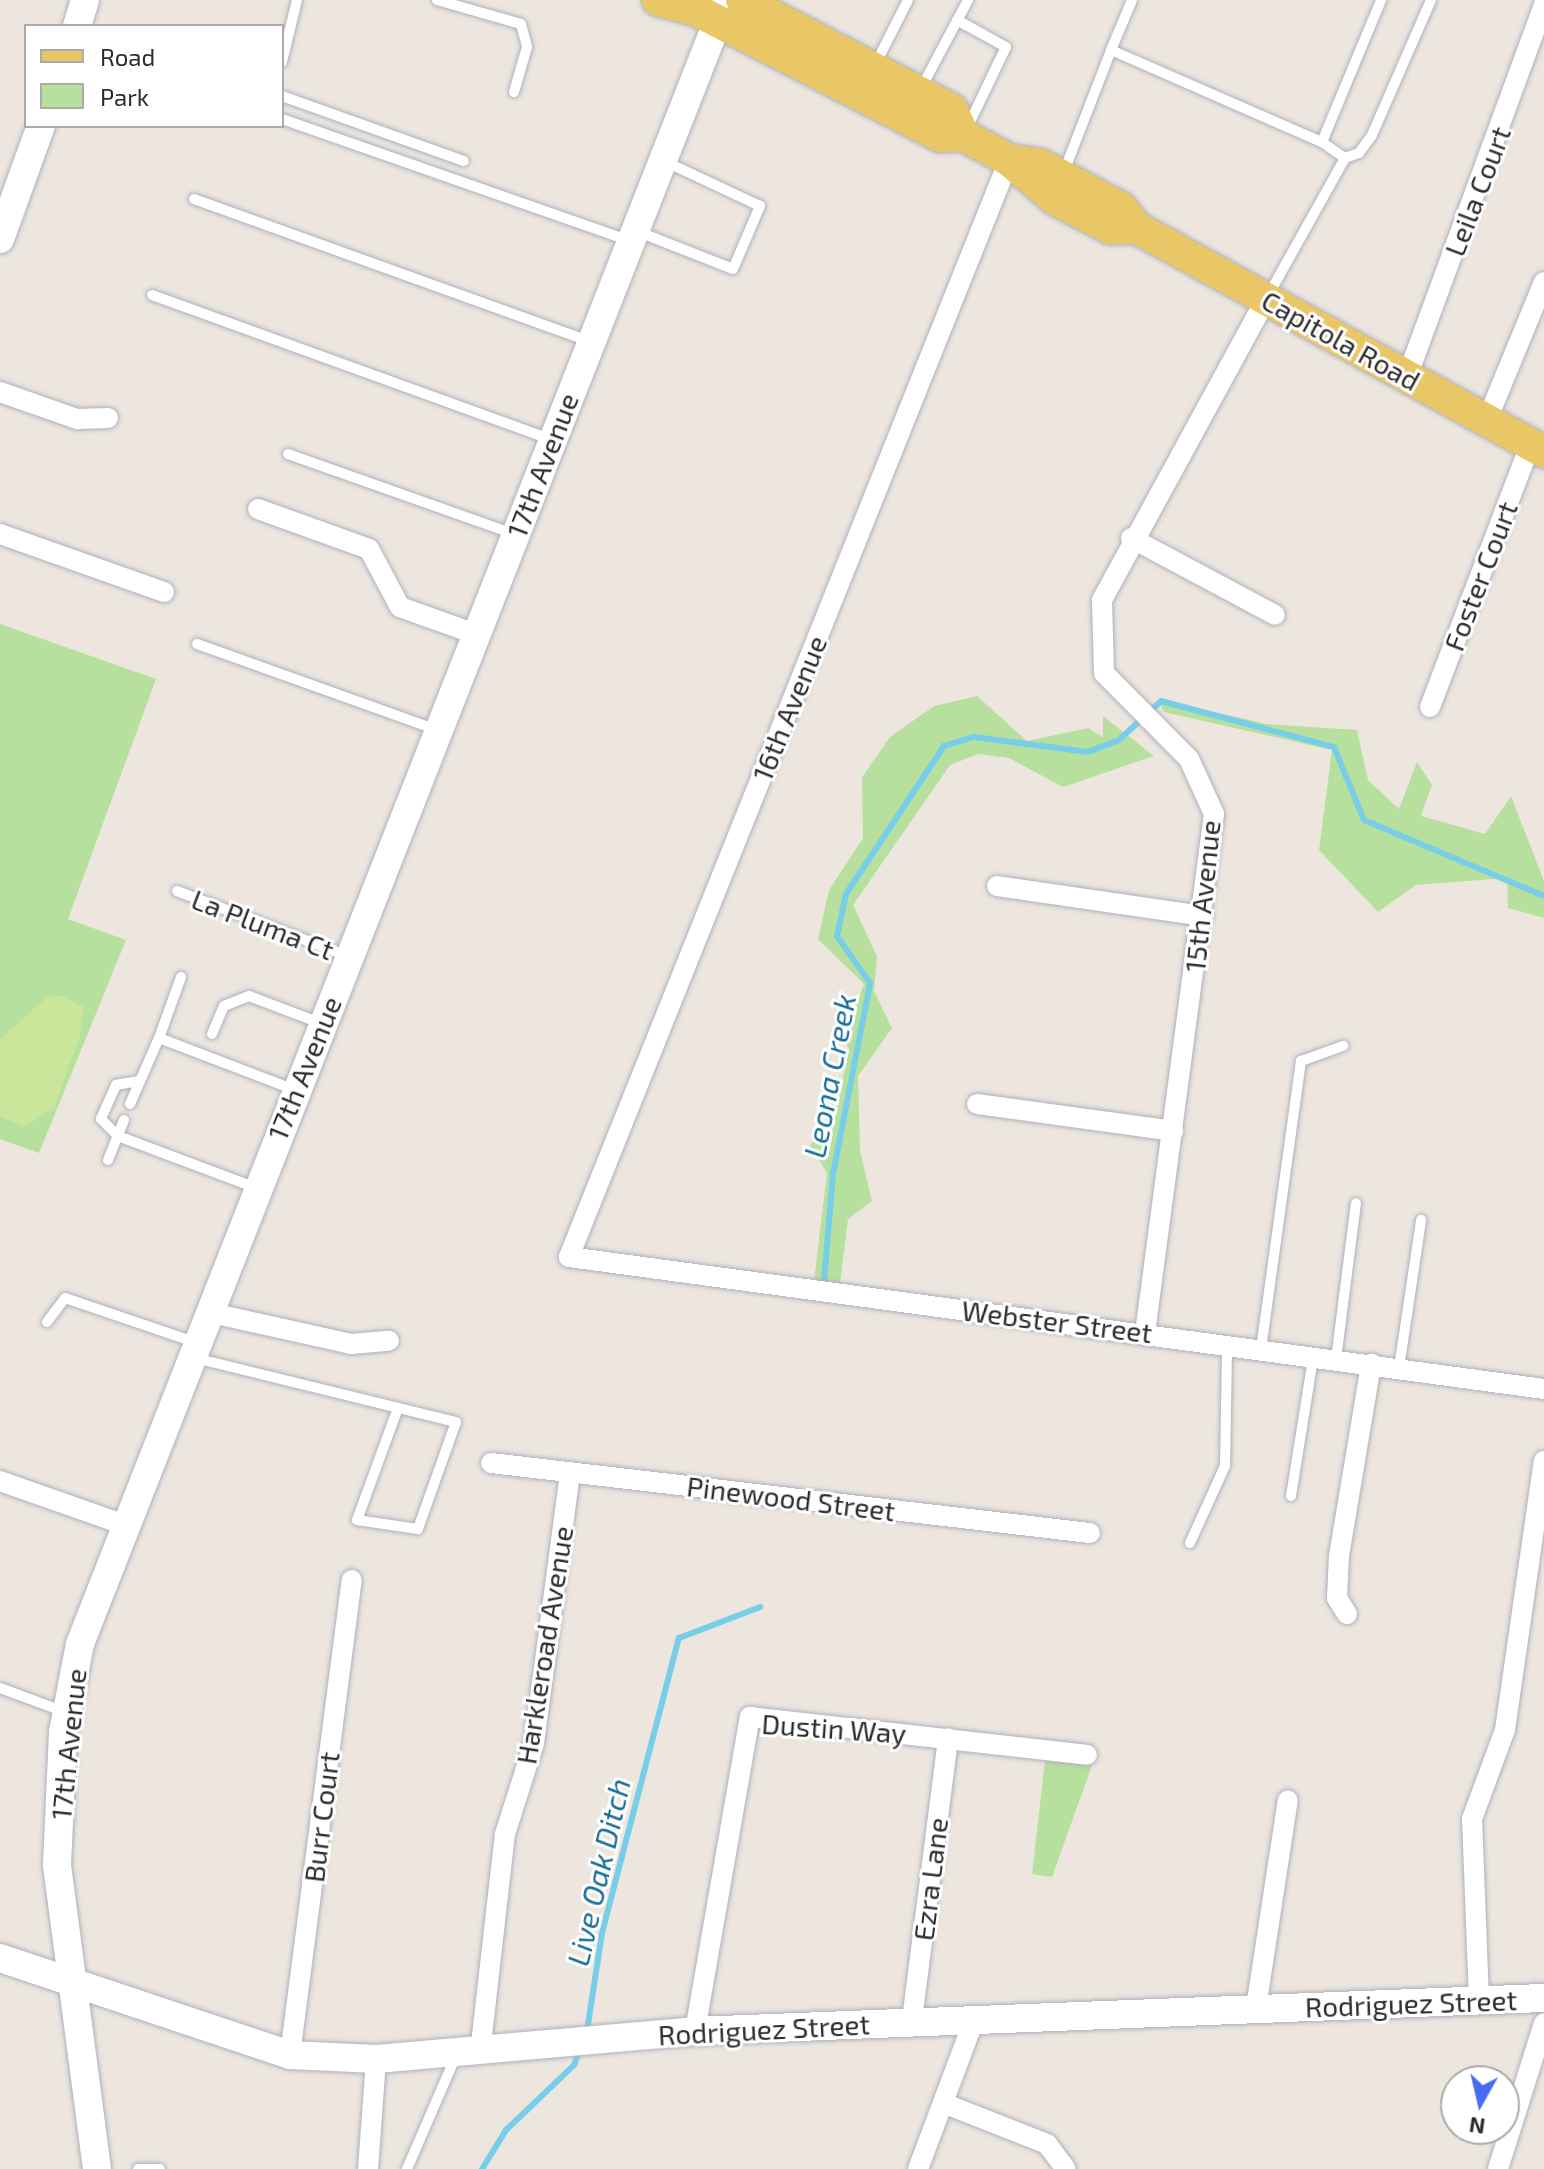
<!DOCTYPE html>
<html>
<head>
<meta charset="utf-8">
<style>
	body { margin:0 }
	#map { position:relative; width:1544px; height:2169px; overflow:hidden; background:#ece6df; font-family:"Exo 2",sans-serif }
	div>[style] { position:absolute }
	.green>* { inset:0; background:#b7e09f }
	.pitch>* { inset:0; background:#c9e69b }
	.stream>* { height:6px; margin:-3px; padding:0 3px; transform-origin:3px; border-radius:3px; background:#78cee8 }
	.roads { filter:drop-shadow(0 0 2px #afb1bb) drop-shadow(0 0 2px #afb1bb) }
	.lane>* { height:10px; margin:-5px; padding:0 5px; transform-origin:5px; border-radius:5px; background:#fff }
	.street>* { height:20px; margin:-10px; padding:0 10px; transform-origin:10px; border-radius:10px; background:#fff }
	.secondary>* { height:28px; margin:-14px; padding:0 14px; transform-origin:14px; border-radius:14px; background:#fff }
	.primary>* { height:32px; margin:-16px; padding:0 16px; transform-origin:16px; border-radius:16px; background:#e9c767 }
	span { translate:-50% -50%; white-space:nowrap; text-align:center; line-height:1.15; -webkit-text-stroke:6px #fff; paint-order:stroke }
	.street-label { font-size:28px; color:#2c2c2c }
	.water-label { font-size:30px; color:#156e96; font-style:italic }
	.legend { position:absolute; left:24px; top:24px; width:260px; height:104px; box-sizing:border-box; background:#fff; border:2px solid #ababab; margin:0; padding:10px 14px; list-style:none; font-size:24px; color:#2c2c2c }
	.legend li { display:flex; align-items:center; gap:16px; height:40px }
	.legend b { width:40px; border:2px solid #ababab }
	.north { position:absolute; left:1440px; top:2065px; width:80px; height:80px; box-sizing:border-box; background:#fff; border:2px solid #ababab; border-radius:50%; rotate:188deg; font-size:22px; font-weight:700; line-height:32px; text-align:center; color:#2c2c2c }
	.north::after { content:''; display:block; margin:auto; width:28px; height:36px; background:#496df0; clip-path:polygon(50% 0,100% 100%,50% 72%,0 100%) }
</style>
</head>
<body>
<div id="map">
	<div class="green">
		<i style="clip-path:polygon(0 624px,156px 679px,68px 919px,126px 940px,39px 1153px,0 1139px)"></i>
		<i style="clip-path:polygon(977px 696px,1027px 741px,1088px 728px,1103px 737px,1103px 716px,1154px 756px,1063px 787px,1009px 758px,978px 754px,950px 765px,853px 905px,877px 956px,874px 991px,892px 1028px,858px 1076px,860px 1151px,872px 1201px,848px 1219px,840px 1284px,814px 1281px,827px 1173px,810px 1145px,834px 1120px,849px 1049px,843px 1039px,864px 984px,818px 939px,829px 890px,863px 838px,862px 777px,890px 737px,934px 706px)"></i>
		<i style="clip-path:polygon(1158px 699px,1267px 724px,1357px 730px,1368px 780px,1399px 809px,1417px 762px,1432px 785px,1421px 816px,1485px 834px,1511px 796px,1544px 881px,1544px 918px,1508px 908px,1507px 878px,1416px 885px,1378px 912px,1319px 850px,1332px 750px,1164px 712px)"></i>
		<i style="clip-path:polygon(1046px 1752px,1095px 1757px,1052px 1877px,1032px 1874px)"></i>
	</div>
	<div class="pitch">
		<i style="clip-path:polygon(63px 996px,83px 1007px,80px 1036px,54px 1108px,24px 1127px,0 1116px,0 1039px,47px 997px)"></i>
	</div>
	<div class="stream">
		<i style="left:824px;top:1281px;width:107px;rotate:-85.2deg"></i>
		<i style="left:833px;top:1174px;width:195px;rotate:-79deg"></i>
		<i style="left:870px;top:983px;width:57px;rotate:-125.1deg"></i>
		<i style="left:837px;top:936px;width:43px;rotate:-77.9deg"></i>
		<i style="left:846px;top:894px;width:178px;rotate:-56.5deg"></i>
		<i style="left:944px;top:746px;width:31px;rotate:-17deg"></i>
		<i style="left:974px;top:737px;width:115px;rotate:7.5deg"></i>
		<i style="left:1088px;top:752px;width:33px;rotate:-21deg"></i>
		<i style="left:1119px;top:740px;width:57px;rotate:-42.9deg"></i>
		<i style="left:1161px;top:701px;width:179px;rotate:14.9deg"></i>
		<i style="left:1334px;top:747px;width:79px;rotate:67.7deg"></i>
		<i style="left:1364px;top:820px;width:195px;rotate:22.9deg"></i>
		<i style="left:587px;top:2031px;width:99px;rotate:-81.3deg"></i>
		<i style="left:602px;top:1933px;width:305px;rotate:-75.4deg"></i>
		<i style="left:679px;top:1638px;width:87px;rotate:-20.9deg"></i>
		<i style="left:482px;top:2169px;width:46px;rotate:-58.4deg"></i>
		<i style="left:506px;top:2130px;width:94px;rotate:-43.7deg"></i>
		<i style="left:574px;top:2065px;width:17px;rotate:-69deg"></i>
	</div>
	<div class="roads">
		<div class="lane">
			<i style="left:437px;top:0;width:87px;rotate:15.9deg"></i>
			<i style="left:521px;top:24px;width:24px;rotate:75deg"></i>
			<i style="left:527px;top:47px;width:47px;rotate:106.1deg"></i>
			<i style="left:957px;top:20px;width:56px;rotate:28.9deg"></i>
			<i style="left:1006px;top:47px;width:88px;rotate:115.7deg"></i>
			<i style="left:1111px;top:50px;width:54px;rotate:-67.2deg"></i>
			<i style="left:282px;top:62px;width:64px;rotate:-76.4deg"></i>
			<i style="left:874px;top:67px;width:75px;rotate:-63.1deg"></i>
			<i style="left:920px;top:90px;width:102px;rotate:-61.9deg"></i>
			<i style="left:282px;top:96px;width:193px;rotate:19.7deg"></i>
			<i style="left:282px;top:119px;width:366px;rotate:19.3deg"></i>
			<i style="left:1322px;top:142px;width:154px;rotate:-67.4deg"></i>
			<i style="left:1345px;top:158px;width:15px;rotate:-20deg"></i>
			<i style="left:1359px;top:153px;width:22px;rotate:-54deg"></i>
			<i style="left:1372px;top:135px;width:147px;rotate:-66.4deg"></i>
			<i style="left:1063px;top:174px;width:133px;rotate:-68.8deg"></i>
			<i style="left:1111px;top:50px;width:230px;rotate:23.6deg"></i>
			<i style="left:1322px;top:142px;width:28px;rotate:35deg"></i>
			<i style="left:1345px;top:158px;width:156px;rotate:119.2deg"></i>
			<i style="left:194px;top:199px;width:420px;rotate:19.8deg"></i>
			<i style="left:639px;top:232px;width:101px;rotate:21.5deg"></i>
			<i style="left:733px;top:269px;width:69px;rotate:-66.8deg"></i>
			<i style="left:760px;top:206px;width:106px;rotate:-154.9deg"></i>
			<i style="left:152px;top:295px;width:423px;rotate:19.9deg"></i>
			<i style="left:288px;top:454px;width:240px;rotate:19.5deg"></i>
			<i style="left:197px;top:644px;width:255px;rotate:19.7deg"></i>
			<i style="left:177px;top:891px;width:182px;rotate:20.9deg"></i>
			<i style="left:181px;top:977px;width:65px;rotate:109.8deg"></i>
			<i style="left:159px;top:1038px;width:146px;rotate:20.9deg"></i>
			<i style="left:212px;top:1034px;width:30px;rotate:-67deg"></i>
			<i style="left:224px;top:1006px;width:27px;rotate:-22deg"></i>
			<i style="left:249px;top:996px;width:76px;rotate:20.8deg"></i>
			<i style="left:140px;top:1081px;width:24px;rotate:171deg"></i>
			<i style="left:116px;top:1085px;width:37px;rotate:114deg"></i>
			<i style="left:101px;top:1119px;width:24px;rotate:45deg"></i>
			<i style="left:118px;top:1136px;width:147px;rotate:20.6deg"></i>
			<i style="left:130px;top:1104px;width:72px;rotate:-66.3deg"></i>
			<i style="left:108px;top:1160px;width:43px;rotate:-68.2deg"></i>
			<i style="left:47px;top:1322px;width:30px;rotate:-53deg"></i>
			<i style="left:65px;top:1298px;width:136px;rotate:18.8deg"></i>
			<i style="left:1261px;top:1349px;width:291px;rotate:-82.1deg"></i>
			<i style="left:1301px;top:1061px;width:45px;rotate:-19.7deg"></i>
			<i style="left:195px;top:1358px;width:269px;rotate:13.8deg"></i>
			<i style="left:456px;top:1422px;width:114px;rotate:109.6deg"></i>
			<i style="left:418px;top:1529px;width:62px;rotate:-171.6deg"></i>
			<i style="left:357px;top:1520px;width:119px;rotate:-69.9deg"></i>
			<i style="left:1336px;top:1359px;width:157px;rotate:-82.7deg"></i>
			<i style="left:1399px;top:1368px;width:150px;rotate:-81.5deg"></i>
			<i style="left:1291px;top:1496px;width:140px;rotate:-80.9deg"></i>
			<i style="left:1190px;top:1543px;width:85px;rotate:-65.6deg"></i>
			<i style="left:1225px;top:1466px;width:120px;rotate:-89deg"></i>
			<i style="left:0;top:1688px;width:69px;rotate:20.3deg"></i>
			<i style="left:138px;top:2169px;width:22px"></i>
			<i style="left:407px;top:2169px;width:123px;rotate:-66.6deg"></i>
		</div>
		<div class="street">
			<i style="left:1009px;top:160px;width:1182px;rotate:111.86deg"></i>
			<i style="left:569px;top:1257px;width:984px;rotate:7.71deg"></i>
			<i style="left:1407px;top:377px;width:396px;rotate:-69.8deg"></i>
			<i style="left:0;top:392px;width:82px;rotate:19.3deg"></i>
			<i style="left:77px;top:419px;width:31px;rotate:-2deg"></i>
			<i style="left:1487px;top:420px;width:149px;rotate:-67.6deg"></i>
			<i style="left:258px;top:509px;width:118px;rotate:19.8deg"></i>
			<i style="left:369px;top:549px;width:66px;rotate:61.9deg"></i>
			<i style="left:400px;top:607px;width:83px;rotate:19.7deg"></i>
			<i style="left:0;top:534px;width:174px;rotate:19.5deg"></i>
			<i style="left:1131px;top:538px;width:163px;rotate:28.1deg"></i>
			<i style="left:1430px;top:707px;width:280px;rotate:-69.1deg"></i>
			<i style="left:997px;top:886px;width:208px;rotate:8.3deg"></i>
			<i style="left:977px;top:1104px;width:198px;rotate:7.8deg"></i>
			<i style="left:207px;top:1312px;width:148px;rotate:12.5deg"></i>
			<i style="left:351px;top:1344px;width:38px;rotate:-5deg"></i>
			<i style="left:1145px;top:1333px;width:524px;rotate:-82.43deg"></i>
			<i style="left:1214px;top:814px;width:60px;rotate:-114.4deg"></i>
			<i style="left:1189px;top:759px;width:121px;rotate:-134.7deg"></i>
			<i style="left:1104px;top:673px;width:73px;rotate:-91.6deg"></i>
			<i style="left:1102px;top:600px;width:343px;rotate:-61.4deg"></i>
			<i style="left:491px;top:1463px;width:603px;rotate:6.67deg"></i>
			<i style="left:0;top:1481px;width:129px;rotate:19.4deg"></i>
			<i style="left:1347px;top:1614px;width:19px;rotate:-122deg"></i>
			<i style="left:1337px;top:1598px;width:42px;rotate:-87.3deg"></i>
			<i style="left:1339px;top:1556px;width:195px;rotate:-80.5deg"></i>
			<i style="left:1479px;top:2000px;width:181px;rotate:-92.2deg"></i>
			<i style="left:1472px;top:1819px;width:95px;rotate:-69.7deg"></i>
			<i style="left:1505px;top:1730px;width:272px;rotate:-81.8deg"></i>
			<i style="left:1256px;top:2008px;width:210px;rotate:-81.3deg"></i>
			<i style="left:912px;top:2020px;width:284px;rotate:-82.7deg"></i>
			<i style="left:695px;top:2031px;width:319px;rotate:-80.1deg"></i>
			<i style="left:750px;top:1717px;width:339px;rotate:6.4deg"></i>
			<i style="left:480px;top:2053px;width:220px;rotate:-83.5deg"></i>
			<i style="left:505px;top:1834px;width:96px;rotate:-72.3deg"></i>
			<i style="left:534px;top:1743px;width:273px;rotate:-82.4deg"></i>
			<i style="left:290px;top:2055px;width:479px;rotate:-82.6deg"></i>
			<i style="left:943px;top:2103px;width:112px;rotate:21.5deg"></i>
			<i style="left:1047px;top:2144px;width:31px;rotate:53deg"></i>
			<i style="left:368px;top:2169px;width:110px;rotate:-85.8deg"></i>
			<i style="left:918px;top:2169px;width:162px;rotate:-69.4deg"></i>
			<i style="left:1498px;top:2169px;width:153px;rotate:-72.5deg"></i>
		</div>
		<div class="secondary">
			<i style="left:77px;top:26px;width:27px;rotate:-73deg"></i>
			<i style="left:0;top:239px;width:120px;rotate:-70.1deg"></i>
			<i style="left:0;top:1958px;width:306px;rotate:18.5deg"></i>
			<i style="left:290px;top:2055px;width:86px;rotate:2.7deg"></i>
			<i style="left:376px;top:2059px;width:320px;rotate:-5deg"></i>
			<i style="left:695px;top:2031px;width:850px;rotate:-2.23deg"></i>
			<i style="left:97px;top:2169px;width:307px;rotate:-97.5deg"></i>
			<i style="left:57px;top:1865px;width:133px;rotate:-87.4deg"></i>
			<i style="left:63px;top:1732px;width:90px;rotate:-79.1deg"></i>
			<i style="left:80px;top:1644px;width:1766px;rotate:-68.55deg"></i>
		</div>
		<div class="primary">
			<i style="left:658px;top:0;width:39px;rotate:15deg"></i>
			<i style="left:696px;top:10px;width:275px;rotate:27.3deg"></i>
			<i style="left:940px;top:136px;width:23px;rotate:-2deg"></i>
			<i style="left:963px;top:135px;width:52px;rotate:28.5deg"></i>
			<i style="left:1009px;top:160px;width:32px;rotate:9deg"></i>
			<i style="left:1041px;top:165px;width:91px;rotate:28.3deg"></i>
			<i style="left:1121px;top:208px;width:26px;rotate:51deg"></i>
			<i style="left:1137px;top:228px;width:465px;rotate:28.8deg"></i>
			<i style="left:742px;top:0;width:237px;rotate:27.6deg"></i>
			<i style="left:952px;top:110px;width:27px;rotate:66deg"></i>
			<i style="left:1009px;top:160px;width:60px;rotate:40.3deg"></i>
			<i style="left:1055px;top:199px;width:62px;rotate:27.8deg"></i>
			<i style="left:1110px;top:228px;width:27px"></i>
		</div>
	</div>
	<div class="street-label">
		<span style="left:1477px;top:191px;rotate:-69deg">Leila Court</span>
		<span style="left:1341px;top:340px;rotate:29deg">Capitola Road</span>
		<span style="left:542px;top:465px;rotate:-69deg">17th Avenue</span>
		<span style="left:1480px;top:576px;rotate:-69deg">Foster Court</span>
		<span style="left:789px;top:708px;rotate:-68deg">16th Avenue</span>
		<span style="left:1202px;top:896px;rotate:-84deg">15th Avenue</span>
		<span style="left:263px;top:924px;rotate:21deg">La Pluma Ct</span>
		<span style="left:304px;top:1068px;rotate:-68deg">17th Avenue</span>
		<span style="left:1057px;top:1321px;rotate:7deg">Webster Street</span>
		<span style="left:791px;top:1498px;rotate:7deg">Pinewood Street</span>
		<span style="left:544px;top:1645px;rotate:-81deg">Harkleroad Avenue</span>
		<span style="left:834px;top:1728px;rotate:4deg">Dustin Way</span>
		<span style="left:68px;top:1744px;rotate:-84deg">17th Avenue</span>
		<span style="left:321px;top:1817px;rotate:-83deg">Burr Court</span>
		<span style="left:930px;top:1879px;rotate:-83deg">Ezra Lane</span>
		<span style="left:1411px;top:2003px;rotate:-2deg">Rodriguez Street</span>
		<span style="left:764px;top:2029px;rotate:-3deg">Rodriguez Street</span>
	</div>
	<div class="water-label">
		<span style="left:829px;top:1076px;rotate:-79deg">Leona Creek</span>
		<span style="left:598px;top:1872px;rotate:-77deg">Live Oak Ditch</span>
	</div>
	<ul class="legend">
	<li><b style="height:10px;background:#e9c767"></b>Road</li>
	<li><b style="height:22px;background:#b7e09f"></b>Park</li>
	</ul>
	<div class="north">N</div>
</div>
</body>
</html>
